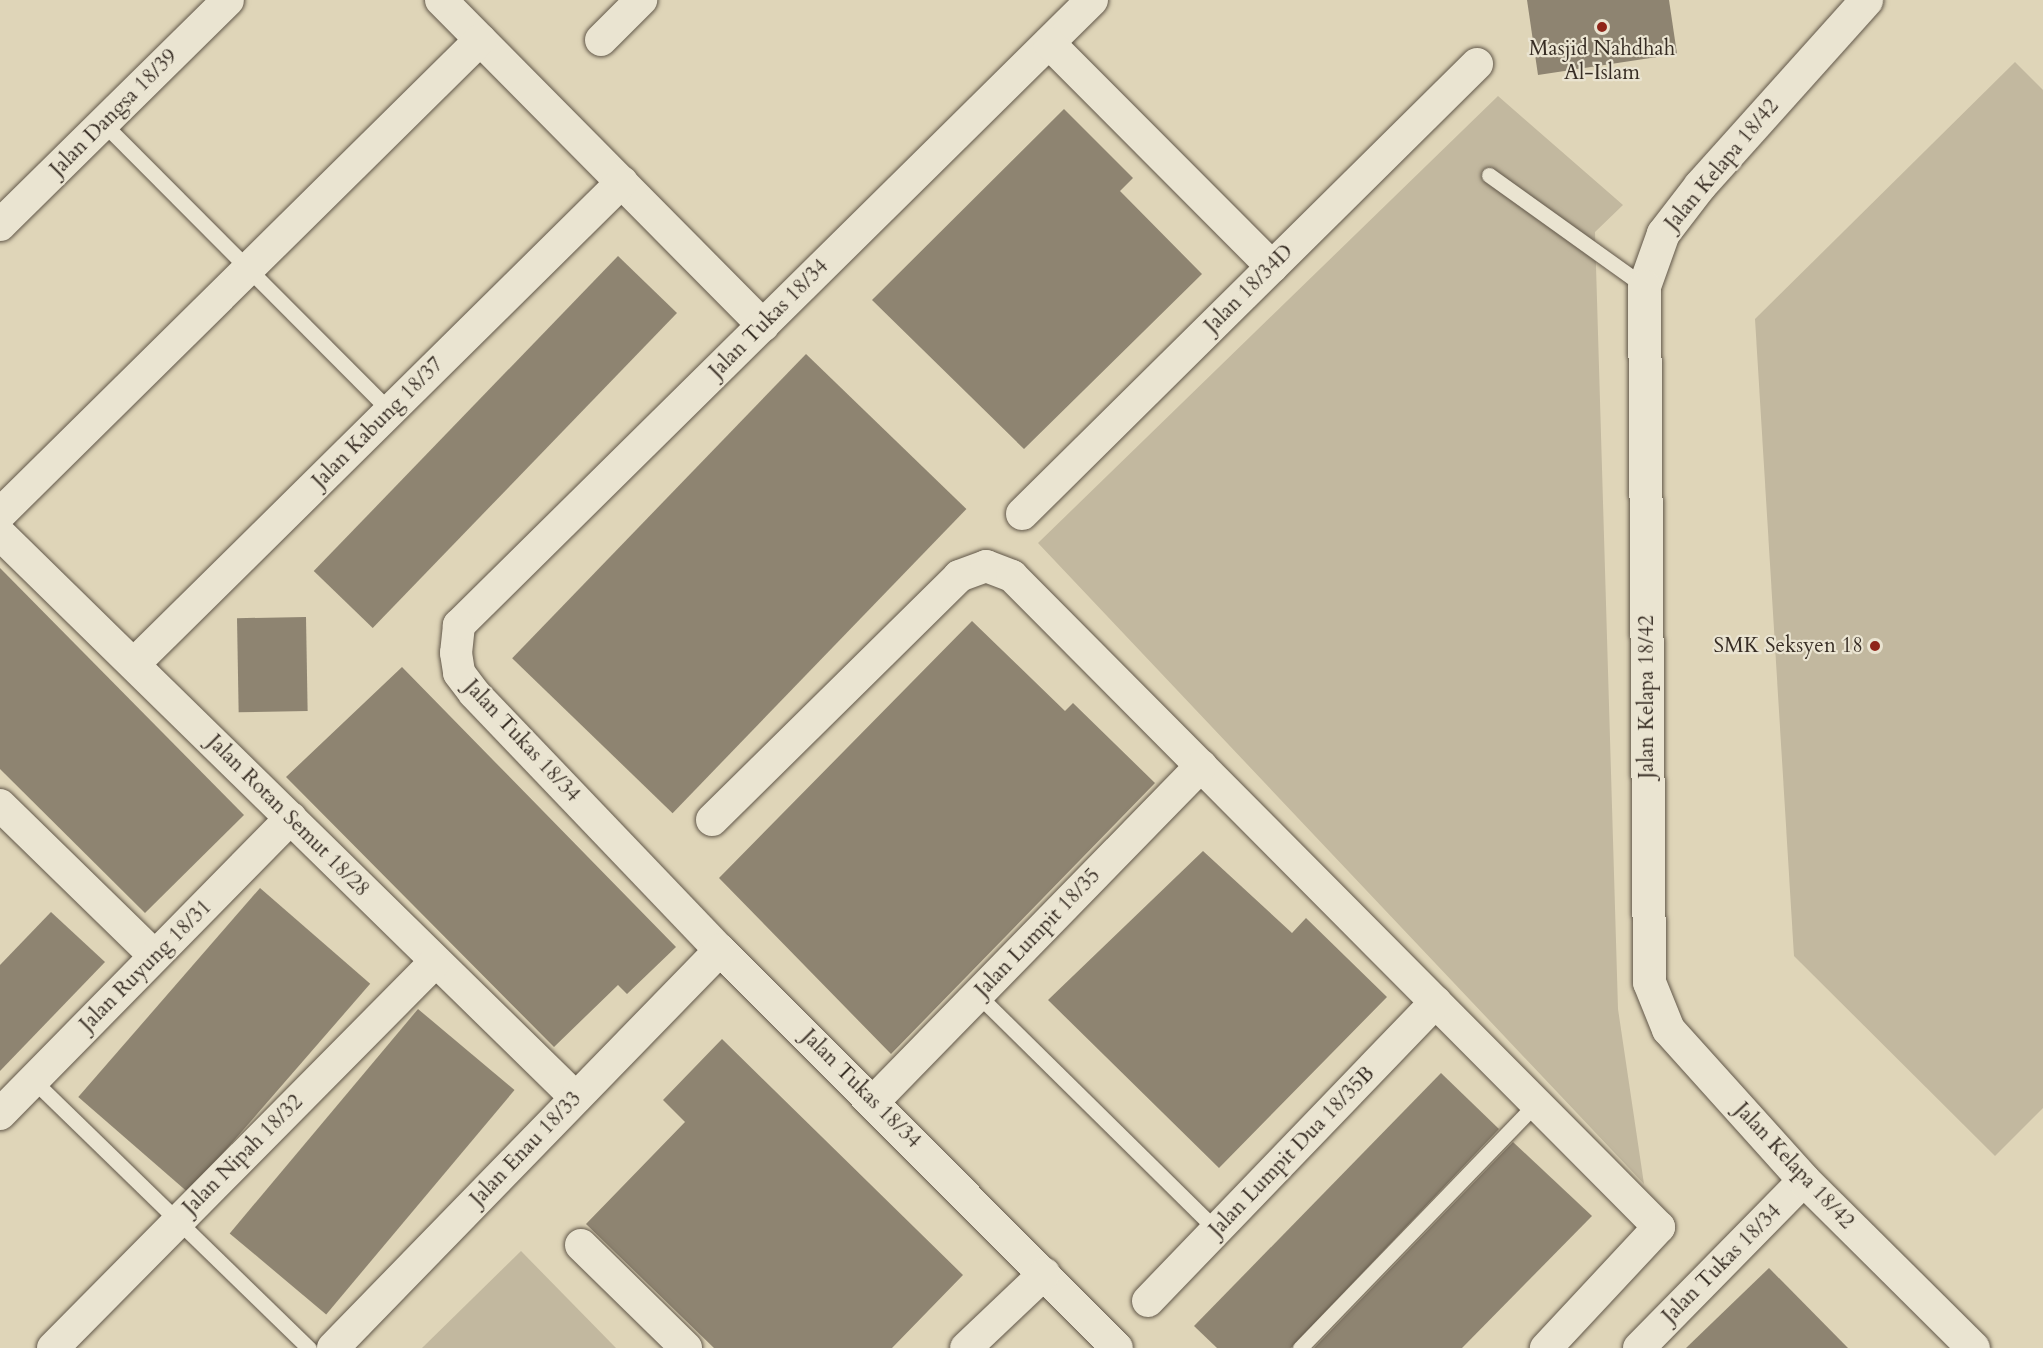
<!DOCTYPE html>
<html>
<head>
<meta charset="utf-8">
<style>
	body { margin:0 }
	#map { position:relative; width:2043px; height:1348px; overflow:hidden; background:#dfd5b8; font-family:Cardo,serif }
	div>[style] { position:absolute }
	.green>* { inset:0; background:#c2b89f }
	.building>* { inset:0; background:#8e8471; transform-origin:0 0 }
	.roads { filter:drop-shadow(0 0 2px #615749) drop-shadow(0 0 2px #615749) }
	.service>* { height:15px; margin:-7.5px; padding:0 7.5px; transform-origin:7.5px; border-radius:7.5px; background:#eae4d1 }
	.minor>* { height:32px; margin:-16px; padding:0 16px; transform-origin:16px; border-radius:16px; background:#eae4d1 }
	.tertiary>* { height:33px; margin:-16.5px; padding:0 16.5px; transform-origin:16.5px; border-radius:16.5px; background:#eae4d1 }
	.dots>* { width:16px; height:16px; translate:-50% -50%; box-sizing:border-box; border:3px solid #eae4d1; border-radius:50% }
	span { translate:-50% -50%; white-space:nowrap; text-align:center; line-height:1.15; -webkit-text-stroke:4.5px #eae4d1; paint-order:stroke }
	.poi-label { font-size:21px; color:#372d24 }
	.right { translate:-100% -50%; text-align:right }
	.street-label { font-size:21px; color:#372d24 }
</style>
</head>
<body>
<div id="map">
	<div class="green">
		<i style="clip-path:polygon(2015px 62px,2043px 90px,2043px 1108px,1995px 1156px,1794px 956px,1755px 319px)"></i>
		<i style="clip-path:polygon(1498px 96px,1623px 205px,1595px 232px,1618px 1009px,1644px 1184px,1038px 543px)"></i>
		<i style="clip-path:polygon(521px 1251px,616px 1348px,422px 1348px)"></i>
	</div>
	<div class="building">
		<i style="clip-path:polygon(1527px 0,1669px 0,1677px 54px,1538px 75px)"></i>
		<i style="clip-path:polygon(1064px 109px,1133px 178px,1120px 191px,1202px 274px,1024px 449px,872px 300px)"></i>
		<i style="left:618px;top:256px;width:82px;height:438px;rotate:44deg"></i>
		<i style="left:806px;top:354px;width:223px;height:423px;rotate:44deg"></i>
		<i style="clip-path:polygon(0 568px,244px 815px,145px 913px,0 769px)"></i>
		<i style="left:306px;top:617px;width:94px;height:69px;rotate:89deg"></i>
		<i style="clip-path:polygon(972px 621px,1065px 711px,1073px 703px,1155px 783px,891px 1054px,719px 878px)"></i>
		<i style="clip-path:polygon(402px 667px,676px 947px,627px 994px,618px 985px,554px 1047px,286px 777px)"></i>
		<i style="clip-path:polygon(1203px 851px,1292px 933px,1306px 918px,1387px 997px,1219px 1168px,1048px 1000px)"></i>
		<i style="left:260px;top:888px;width:146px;height:277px;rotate:41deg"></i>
		<i style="clip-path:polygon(51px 912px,105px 962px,0 1071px,0 965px)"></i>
		<i style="left:418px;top:1009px;width:126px;height:293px;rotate:40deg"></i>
		<i style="clip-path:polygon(722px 1039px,963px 1275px,892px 1348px,714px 1348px,586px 1224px,685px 1122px,663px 1100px)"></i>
		<i style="clip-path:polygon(1441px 1073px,1499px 1129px,1291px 1348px,1217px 1348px,1194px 1326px)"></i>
		<i style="clip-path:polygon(1513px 1142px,1592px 1216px,1462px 1348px,1314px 1348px)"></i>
		<i style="clip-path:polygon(1769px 1268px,1848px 1348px,1686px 1348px)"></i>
	</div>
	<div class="roads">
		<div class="service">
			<i style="left:103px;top:123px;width:407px;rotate:45.1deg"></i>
			<i style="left:1489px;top:175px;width:191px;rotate:35.6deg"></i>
			<i style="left:978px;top:995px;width:336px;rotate:44.6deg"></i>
			<i style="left:33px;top:1080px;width:385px;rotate:44.2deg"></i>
			<i style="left:1300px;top:1348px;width:341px;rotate:-46deg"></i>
		</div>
		<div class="minor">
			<i style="left:441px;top:0;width:458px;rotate:45.3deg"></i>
			<i style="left:1092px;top:0;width:890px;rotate:135.36deg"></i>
			<i style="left:459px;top:625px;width:28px;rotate:96deg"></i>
			<i style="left:456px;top:653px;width:20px;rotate:81deg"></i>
			<i style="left:459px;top:673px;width:25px;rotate:53deg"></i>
			<i style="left:474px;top:693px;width:356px;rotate:46.3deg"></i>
			<i style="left:720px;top:950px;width:562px;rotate:45.07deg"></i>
			<i style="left:601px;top:40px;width:57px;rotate:-45deg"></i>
			<i style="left:1049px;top:43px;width:316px;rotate:45.1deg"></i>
			<i style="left:0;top:225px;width:320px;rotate:-44.6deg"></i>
			<i style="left:0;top:514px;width:675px;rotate:-44.64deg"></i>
			<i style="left:1022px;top:514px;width:640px;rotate:-44.68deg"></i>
			<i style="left:0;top:534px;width:806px;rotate:44.4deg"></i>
			<i style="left:134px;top:664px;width:686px;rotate:-44.65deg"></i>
			<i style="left:0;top:805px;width:216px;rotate:44.3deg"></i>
			<i style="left:712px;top:820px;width:347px;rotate:-44.6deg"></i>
			<i style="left:959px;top:576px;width:29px;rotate:-20deg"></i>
			<i style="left:986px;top:566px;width:28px;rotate:21deg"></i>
			<i style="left:1012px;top:576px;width:918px;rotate:45.18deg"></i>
			<i style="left:1659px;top:1227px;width:166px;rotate:133deg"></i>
			<i style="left:875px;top:1100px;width:467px;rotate:-45.7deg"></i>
			<i style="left:0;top:1114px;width:415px;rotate:-45.5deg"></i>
			<i style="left:581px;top:1245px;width:147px;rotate:44.4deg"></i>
			<i style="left:1148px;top:1301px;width:415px;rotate:-46.1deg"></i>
			<i style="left:53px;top:1348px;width:542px;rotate:-45.3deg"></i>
			<i style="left:333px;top:1348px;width:555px;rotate:-45.8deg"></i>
			<i style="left:966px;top:1348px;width:108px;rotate:-43.5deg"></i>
			<i style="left:1639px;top:1348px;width:235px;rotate:-45.5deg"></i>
		</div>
		<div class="tertiary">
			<i style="left:1866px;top:0;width:249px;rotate:131.9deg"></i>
			<i style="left:1700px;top:185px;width:61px;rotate:127.6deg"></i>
			<i style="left:1663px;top:233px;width:56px;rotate:109.7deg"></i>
			<i style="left:1644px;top:286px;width:696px;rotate:89.59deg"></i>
			<i style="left:1649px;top:982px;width:51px;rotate:68deg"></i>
			<i style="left:1668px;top:1029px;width:203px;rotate:48deg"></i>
			<i style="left:1804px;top:1180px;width:238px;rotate:44.8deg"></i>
		</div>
	</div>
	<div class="dots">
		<i style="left:1602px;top:27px;background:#8f2418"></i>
		<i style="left:1875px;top:646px;background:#8f2418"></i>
	</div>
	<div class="poi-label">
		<span style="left:1602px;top:61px">Masjid Nahdhah<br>Al-Islam</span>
		<span class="right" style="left:1863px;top:646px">SMK Seksyen 18</span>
	</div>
	<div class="street-label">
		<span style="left:114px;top:113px;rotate:-45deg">Jalan Dangsa 18/39</span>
		<span style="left:1722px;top:165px;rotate:-50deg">Jalan Kelapa 18/42</span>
		<span style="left:1249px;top:289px;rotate:-45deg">Jalan 18/34D</span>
		<span style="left:769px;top:319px;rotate:-45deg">Jalan Tukas 18/34</span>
		<span style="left:378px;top:423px;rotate:-45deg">Jalan Kabung 18/37</span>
		<span style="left:1647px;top:697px;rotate:-90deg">Jalan Kelapa 18/42</span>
		<span style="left:522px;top:741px;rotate:47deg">Jalan Tukas 18/34</span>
		<span style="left:288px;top:816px;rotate:45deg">Jalan Rotan Semut 18/28</span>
		<span style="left:1038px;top:933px;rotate:-46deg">Jalan Lumpit 18/35</span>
		<span style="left:146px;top:966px;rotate:-45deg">Jalan Ruyung 18/31</span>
		<span style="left:861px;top:1089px;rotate:45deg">Jalan Tukas 18/34</span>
		<span style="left:526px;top:1149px;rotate:-46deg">Jalan Enau 18/33</span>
		<span style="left:1292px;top:1152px;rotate:-46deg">Jalan Lumpit Dua 18/35B</span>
		<span style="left:243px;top:1155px;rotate:-45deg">Jalan Nipah 18/32</span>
		<span style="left:1794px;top:1166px;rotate:47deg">Jalan Kelapa 18/42</span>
		<span style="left:1722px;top:1264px;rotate:-45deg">Jalan Tukas 18/34</span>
	</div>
</div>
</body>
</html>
